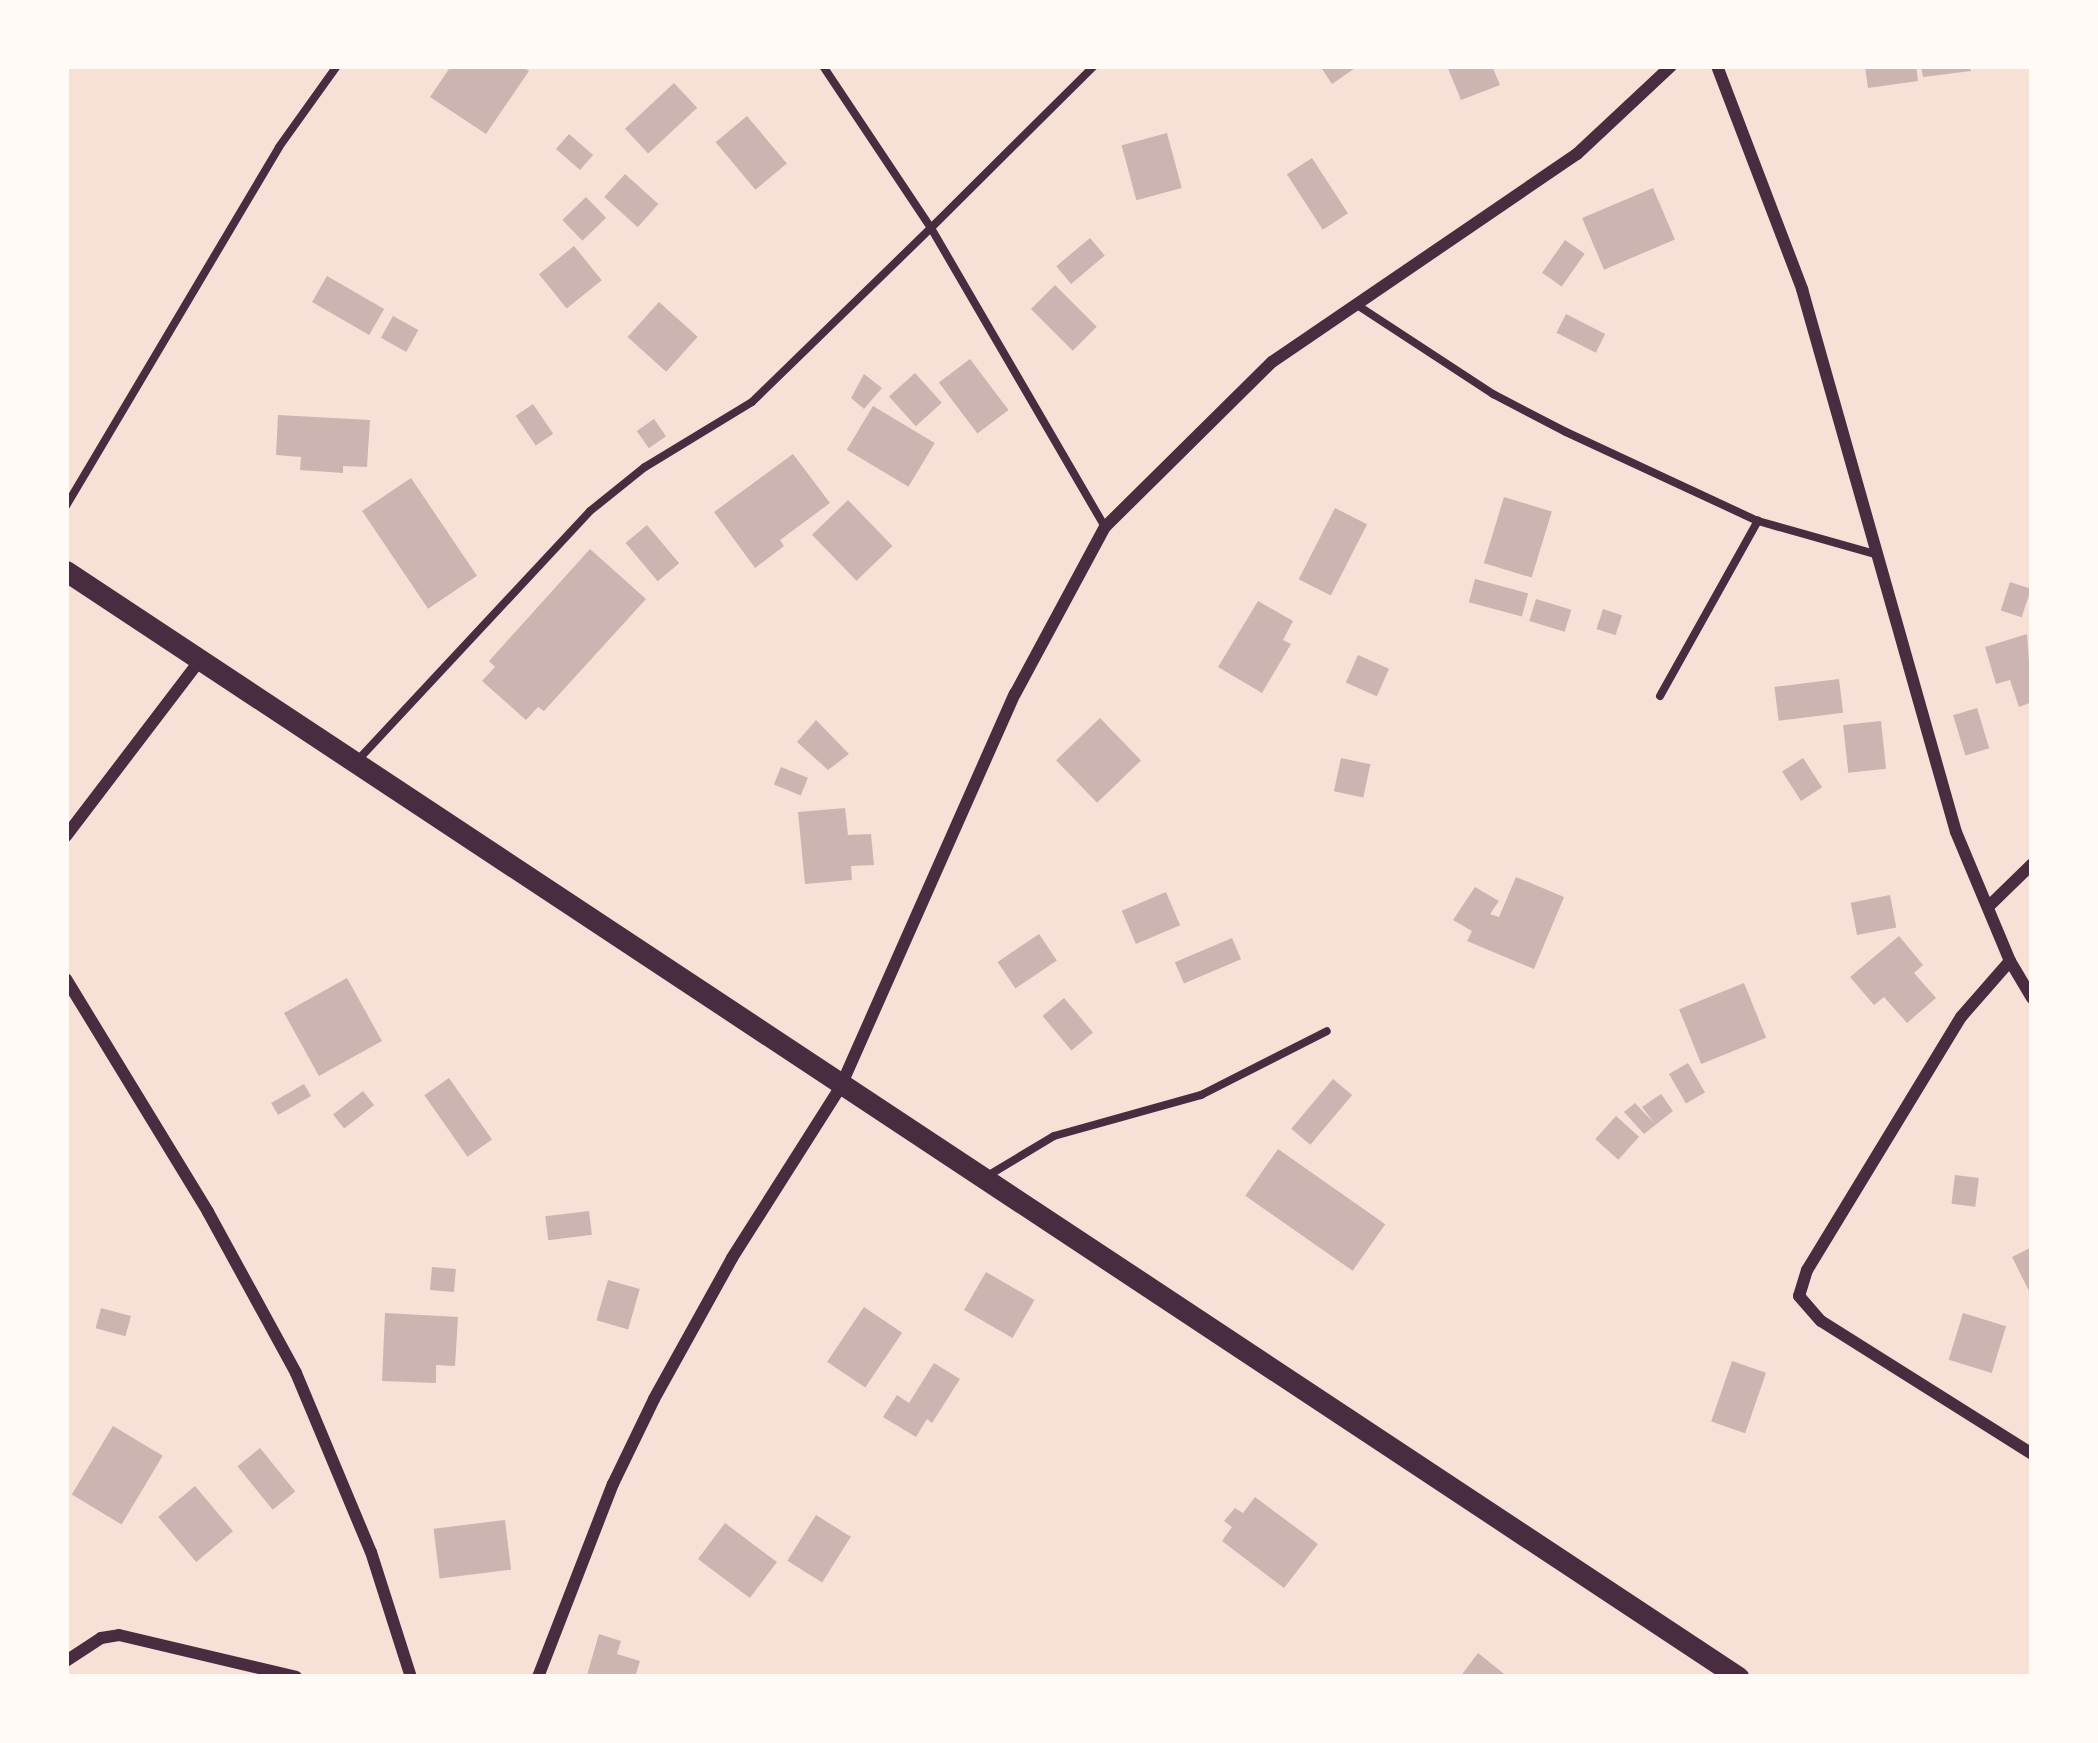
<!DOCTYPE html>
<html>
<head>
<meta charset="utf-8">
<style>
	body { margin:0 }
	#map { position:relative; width:2098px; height:1743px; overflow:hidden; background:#f7e1d7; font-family:"Noto Sans",sans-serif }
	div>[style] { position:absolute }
	.building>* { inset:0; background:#ccb4b1; transform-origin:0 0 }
	.service>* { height:8px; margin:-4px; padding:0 4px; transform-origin:4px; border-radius:4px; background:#4a2c40 }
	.minor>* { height:12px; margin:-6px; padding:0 6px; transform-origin:6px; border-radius:6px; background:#4a2c40 }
	.secondary>* { height:21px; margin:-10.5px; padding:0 10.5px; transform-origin:10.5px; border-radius:10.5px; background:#4a2c40 }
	span { translate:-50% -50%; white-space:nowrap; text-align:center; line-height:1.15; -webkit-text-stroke:9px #fffaf5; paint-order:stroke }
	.frame { position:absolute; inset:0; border:69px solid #fffaf5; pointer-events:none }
</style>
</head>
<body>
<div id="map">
	<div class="building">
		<i style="clip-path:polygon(451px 66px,521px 66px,529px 71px,486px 134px,430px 97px)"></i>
		<i style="clip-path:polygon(1320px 66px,1358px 66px,1332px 84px)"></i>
		<i style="clip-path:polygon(1447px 66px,1492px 66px,1500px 85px,1461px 100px)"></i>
		<i style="clip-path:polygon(1865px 66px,1916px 66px,1918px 81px,1868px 88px)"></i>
		<i style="clip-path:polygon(1921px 66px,1970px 66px,1971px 71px,1923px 77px)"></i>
		<i style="left:674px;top:83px;width:34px;height:67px;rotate:47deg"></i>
		<i style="left:747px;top:116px;width:62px;height:41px;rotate:50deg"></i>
		<i style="left:1167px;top:133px;width:57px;height:47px;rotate:75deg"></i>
		<i style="left:569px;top:134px;width:32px;height:20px;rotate:41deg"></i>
		<i style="left:1312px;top:158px;width:66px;height:30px;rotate:57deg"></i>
		<i style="left:625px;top:174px;width:45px;height:31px;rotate:42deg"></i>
		<i style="left:1653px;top:188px;width:56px;height:77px;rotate:67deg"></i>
		<i style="left:586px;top:197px;width:29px;height:33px;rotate:46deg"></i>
		<i style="left:1090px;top:238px;width:23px;height:44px;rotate:50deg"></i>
		<i style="left:1565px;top:240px;width:24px;height:40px;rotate:35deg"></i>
		<i style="left:574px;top:246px;width:44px;height:45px;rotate:51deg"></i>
		<i style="left:327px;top:276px;width:66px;height:30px;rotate:30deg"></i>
		<i style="left:1055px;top:285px;width:59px;height:34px;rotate:45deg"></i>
		<i style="left:659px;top:302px;width:52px;height:47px;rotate:42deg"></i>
		<i style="left:1566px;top:314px;width:44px;height:21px;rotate:27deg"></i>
		<i style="left:393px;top:316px;width:29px;height:25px;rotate:29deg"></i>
		<i style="left:970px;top:359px;width:64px;height:39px;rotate:53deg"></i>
		<i style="left:915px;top:373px;width:40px;height:35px;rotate:48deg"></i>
		<i style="clip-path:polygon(864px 374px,882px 388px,864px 409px,851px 398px)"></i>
		<i style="left:533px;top:404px;width:36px;height:21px;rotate:56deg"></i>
		<i style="left:873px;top:406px;width:72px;height:51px;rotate:31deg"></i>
		<i style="clip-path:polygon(278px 415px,370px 420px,367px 467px,343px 466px,343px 473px,300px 470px,301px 457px,276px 455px)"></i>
		<i style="left:654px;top:419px;width:21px;height:21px;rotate:55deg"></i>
		<i style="clip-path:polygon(793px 454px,830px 503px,780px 540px,784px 546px,755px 568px,714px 512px)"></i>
		<i style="left:411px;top:478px;width:118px;height:59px;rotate:56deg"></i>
		<i style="left:1504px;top:497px;width:50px;height:69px;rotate:17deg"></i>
		<i style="left:848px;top:500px;width:64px;height:50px;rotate:46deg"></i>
		<i style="left:1335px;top:508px;width:36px;height:80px;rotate:27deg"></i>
		<i style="left:647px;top:525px;width:50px;height:28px;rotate:50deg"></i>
		<i style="clip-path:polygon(590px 549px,646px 599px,544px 711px,538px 707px,526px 720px,482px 681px,495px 667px,489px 661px)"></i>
		<i style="left:1475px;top:579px;width:55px;height:24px;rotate:15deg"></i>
		<i style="left:2010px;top:582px;width:22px;height:30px;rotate:18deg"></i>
		<i style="left:1536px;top:599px;width:37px;height:23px;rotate:17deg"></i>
		<i style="clip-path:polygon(1258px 601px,1293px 621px,1283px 640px,1291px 644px,1262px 693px,1218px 667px)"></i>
		<i style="left:1603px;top:609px;width:20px;height:21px;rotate:18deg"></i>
		<i style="clip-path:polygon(2027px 634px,2032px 702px,2019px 707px,2010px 680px,1996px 684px,1985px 647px)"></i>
		<i style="left:1358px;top:655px;width:34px;height:30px;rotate:24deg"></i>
		<i style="left:1839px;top:679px;width:34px;height:65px;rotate:83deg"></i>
		<i style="left:1977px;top:708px;width:42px;height:25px;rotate:73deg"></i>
		<i style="left:1100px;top:718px;width:59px;height:61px;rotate:46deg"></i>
		<i style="clip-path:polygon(816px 720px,849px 754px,828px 770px,797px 742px)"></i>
		<i style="left:1881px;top:721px;width:48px;height:38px;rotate:84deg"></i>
		<i style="left:1341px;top:758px;width:30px;height:34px;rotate:12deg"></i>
		<i style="left:1803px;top:758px;width:35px;height:25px;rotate:57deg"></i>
		<i style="left:781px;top:767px;width:29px;height:19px;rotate:22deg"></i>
		<i style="clip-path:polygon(845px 808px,848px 835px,871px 834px,874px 865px,851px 866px,852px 880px,805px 884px,798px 812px)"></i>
		<i style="clip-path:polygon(1516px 877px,1564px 897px,1534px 969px,1467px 941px,1472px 931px,1453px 920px,1475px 887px,1499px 901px,1490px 914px,1499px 917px)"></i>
		<i style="left:1166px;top:892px;width:36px;height:48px;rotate:67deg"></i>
		<i style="left:1890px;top:895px;width:33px;height:40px;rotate:79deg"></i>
		<i style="left:1039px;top:934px;width:32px;height:50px;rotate:56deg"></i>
		<i style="clip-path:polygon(1899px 936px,1923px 965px,1914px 973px,1936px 998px,1907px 1023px,1884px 997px,1874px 1005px,1850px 977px)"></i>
		<i style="left:1232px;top:938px;width:23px;height:62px;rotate:67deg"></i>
		<i style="left:347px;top:978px;width:72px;height:72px;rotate:61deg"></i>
		<i style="left:1744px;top:983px;width:59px;height:70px;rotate:68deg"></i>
		<i style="left:1064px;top:998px;width:45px;height:28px;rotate:50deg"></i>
		<i style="left:1688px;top:1063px;width:34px;height:22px;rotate:60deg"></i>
		<i style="left:449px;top:1078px;width:75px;height:30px;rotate:55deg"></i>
		<i style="left:1333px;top:1079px;width:25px;height:65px;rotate:40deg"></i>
		<i style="left:304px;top:1084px;width:14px;height:38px;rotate:60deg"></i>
		<i style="left:363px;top:1091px;width:18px;height:38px;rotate:52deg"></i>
		<i style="clip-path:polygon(1661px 1094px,1673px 1111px,1644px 1134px,1624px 1112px,1635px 1103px,1655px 1124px,1642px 1107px)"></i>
		<i style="left:1616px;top:1116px;width:31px;height:31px;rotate:42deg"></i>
		<i style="left:1278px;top:1149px;width:131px;height:57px;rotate:35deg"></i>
		<i style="left:1955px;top:1175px;width:24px;height:29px;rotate:7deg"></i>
		<i style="left:589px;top:1211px;width:24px;height:44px;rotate:83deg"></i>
		<i style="clip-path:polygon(2032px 1247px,2032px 1297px,2012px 1257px)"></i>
		<i style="left:432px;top:1267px;width:24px;height:23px;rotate:5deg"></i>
		<i style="left:986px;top:1272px;width:56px;height:44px;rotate:30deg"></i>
		<i style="left:608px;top:1280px;width:33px;height:42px;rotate:16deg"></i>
		<i style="left:864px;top:1307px;width:46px;height:66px;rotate:34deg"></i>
		<i style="left:101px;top:1308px;width:31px;height:21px;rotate:15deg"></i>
		<i style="clip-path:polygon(385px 1313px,458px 1317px,455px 1366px,436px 1365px,436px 1383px,382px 1381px)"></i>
		<i style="left:1963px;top:1313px;width:45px;height:49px;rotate:17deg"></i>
		<i style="left:1732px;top:1361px;width:36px;height:64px;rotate:19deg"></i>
		<i style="clip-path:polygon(934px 1363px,960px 1379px,932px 1423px,927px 1419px,916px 1437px,883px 1417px,897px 1395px,909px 1403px)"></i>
		<i style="left:113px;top:1426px;width:58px;height:80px;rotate:31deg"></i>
		<i style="left:260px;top:1448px;width:56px;height:29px;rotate:51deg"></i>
		<i style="left:195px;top:1486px;width:59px;height:48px;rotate:50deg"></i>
		<i style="clip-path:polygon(1255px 1497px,1318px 1544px,1284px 1588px,1222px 1541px,1232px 1527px,1224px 1521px,1235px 1508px,1243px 1513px)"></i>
		<i style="left:816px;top:1515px;width:41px;height:54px;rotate:32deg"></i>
		<i style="left:505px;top:1520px;width:50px;height:72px;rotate:83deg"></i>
		<i style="left:725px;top:1523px;width:65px;height:45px;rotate:37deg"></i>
		<i style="clip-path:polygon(599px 1634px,621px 1641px,617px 1654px,640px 1661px,635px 1677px,587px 1675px)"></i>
		<i style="clip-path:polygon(1478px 1653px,1508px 1677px,1460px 1677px)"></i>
	</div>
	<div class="service">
		<i style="left:1094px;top:66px;width:230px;rotate:135.2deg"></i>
		<i style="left:931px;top:228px;width:346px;rotate:59.8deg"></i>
		<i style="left:1357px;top:305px;width:163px;rotate:33.2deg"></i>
		<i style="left:1493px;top:394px;width:82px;rotate:27.5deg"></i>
		<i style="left:1566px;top:432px;width:212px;rotate:24.9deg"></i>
		<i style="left:1758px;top:521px;width:122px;rotate:15.8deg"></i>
		<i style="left:66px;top:506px;width:417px;rotate:-59.3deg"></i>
		<i style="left:279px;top:147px;width:100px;rotate:-54.4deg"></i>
		<i style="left:1660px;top:696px;width:201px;rotate:-60.8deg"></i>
		<i style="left:357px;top:761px;width:342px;rotate:-47deg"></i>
		<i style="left:590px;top:511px;width:70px;rotate:-38.7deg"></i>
		<i style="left:645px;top:467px;width:125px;rotate:-31.3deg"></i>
		<i style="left:752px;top:402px;width:250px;rotate:-44.2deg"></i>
		<i style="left:931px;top:228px;width:195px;rotate:-123.7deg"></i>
		<i style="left:989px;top:1175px;width:76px;rotate:-31deg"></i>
		<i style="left:1054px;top:1136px;width:153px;rotate:-15.6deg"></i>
		<i style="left:1201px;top:1095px;width:141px;rotate:-26.9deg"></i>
	</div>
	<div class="minor">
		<i style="left:1717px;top:66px;width:239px;rotate:69.1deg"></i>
		<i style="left:1802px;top:289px;width:564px;rotate:74.17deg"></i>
		<i style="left:1956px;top:832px;width:140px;rotate:67.3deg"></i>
		<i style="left:2010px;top:961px;width:43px;rotate:59.3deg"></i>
		<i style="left:66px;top:836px;width:223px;rotate:-52.7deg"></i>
		<i style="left:1988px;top:907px;width:62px;rotate:-44.3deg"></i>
		<i style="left:2010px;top:961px;width:74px;rotate:131.2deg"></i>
		<i style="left:1961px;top:1017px;width:296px;rotate:121.3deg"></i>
		<i style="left:1807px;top:1270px;width:27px;rotate:107deg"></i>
		<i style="left:1799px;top:1296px;width:33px;rotate:49deg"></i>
		<i style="left:1821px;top:1321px;width:249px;rotate:32.2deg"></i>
		<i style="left:66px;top:979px;width:273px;rotate:58.6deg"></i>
		<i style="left:208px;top:1212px;width:183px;rotate:61.3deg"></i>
		<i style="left:296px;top:1373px;width:194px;rotate:67.3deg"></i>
		<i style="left:371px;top:1552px;width:131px;rotate:72.3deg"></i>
		<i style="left:66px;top:1661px;width:42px;rotate:-33.3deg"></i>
		<i style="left:101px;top:1638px;width:18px;rotate:-9deg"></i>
		<i style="left:119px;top:1635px;width:182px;rotate:13.3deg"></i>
		<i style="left:538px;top:1677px;width:207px;rotate:-68.8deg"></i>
		<i style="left:613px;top:1484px;width:94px;rotate:-64.2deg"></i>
		<i style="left:654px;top:1399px;width:161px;rotate:-61deg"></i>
		<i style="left:732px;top:1258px;width:201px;rotate:-57.6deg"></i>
		<i style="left:840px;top:1088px;width:431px;rotate:-66.1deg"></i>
		<i style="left:1015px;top:694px;width:190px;rotate:-61.7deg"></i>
		<i style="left:1105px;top:527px;width:235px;rotate:-44.7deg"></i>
		<i style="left:1272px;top:362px;width:369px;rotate:-34.3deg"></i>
		<i style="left:1577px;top:154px;width:129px;rotate:-43.1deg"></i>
	</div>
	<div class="secondary">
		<i style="left:66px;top:571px;width:2005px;rotate:33.48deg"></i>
	</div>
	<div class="frame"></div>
</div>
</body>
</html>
